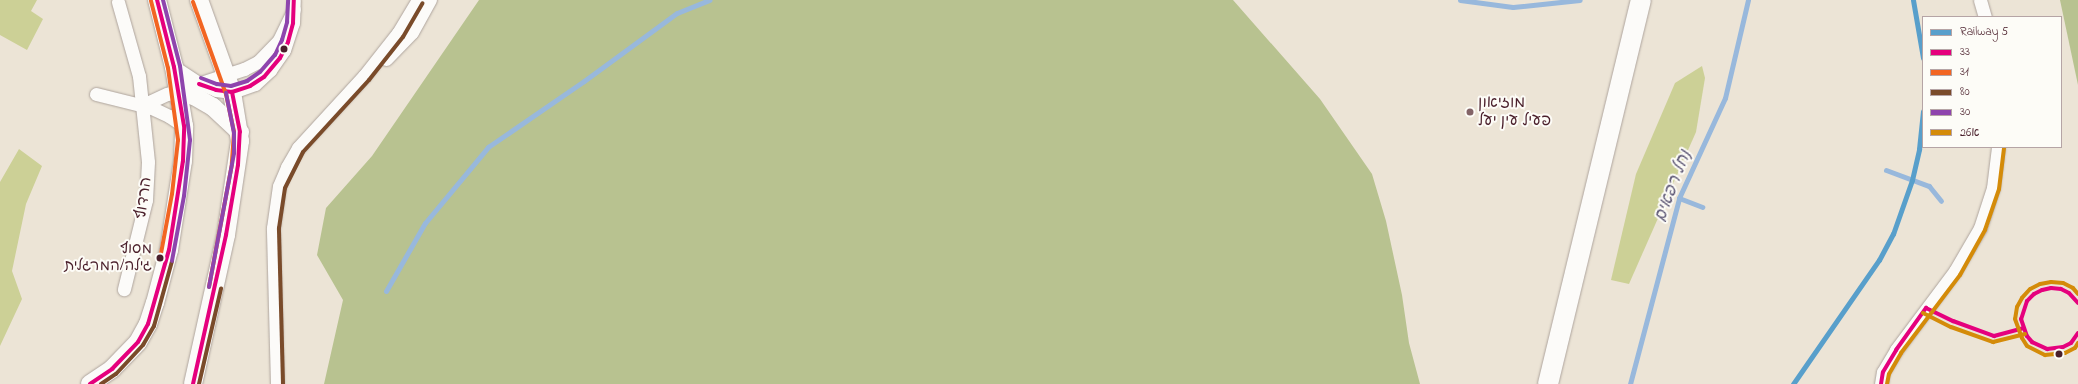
<!DOCTYPE html>
<html>
<head>
<meta charset="utf-8">
<style>
	body { margin:0 }
	#map { position:relative; width:2078px; height:384px; overflow:hidden; background:#ece4d6; font-family:"Indie Flower","Playpen Sans Hebrew",sans-serif }
	div>[style] { position:absolute }
	.green>* { inset:0; background:#ccd096 }
	.forest>* { inset:0; background:#b8c290 }
	.stream>* { height:5px; margin:-2.5px; padding:0 2.5px; transform-origin:2.5px; border-radius:2.5px; background:#98b8dc }
	.roads { filter:drop-shadow(0 0 1px #aea49d) drop-shadow(0 0 1px #aea49d) }
	.street>* { height:13px; margin:-6.5px; padding:0 6.5px; transform-origin:6.5px; border-radius:6.5px; background:#fcfbf9 }
	.secondary>* { height:18px; margin:-9px; padding:0 9px; transform-origin:9px; border-radius:9px; background:#fcfbf9 }
	.primary>* { height:20px; margin:-10px; padding:0 10px; transform-origin:10px; border-radius:10px; background:#fcfbf9 }
	.bus-1>* { height:4px; margin:-2px; padding:0 2px; transform-origin:2px; border-radius:2px; background:#e5007d }
	.bus-2>* { height:4px; margin:-2px; padding:0 2px; transform-origin:2px; border-radius:2px; background:#f26522 }
	.bus-3>* { height:4px; margin:-2px; padding:0 2px; transform-origin:2px; border-radius:2px; background:#7a4b2a }
	.bus-4>* { height:4px; margin:-2px; padding:0 2px; transform-origin:2px; border-radius:2px; background:#8e44ad }
	.bus-5>* { height:4px; margin:-2px; padding:0 2px; transform-origin:2px; border-radius:2px; background:#d48b09 }
	.rail-1>* { height:5px; margin:-2.5px; padding:0 2.5px; transform-origin:2.5px; border-radius:2.5px; background:#589fcb }
	.dots>* { width:11px; height:11px; translate:-50% -50%; box-sizing:border-box; border:2px solid #fdfcf7; border-radius:50% }
	span { translate:-50% -50%; white-space:nowrap; text-align:center; line-height:1.15; -webkit-text-stroke:4px #fdfcf7; paint-order:stroke }
	.bus-label { font-size:15px; color:#4a1f2b }
	.right { translate:-100% -50%; text-align:right }
	.poi-label { font-size:16px; color:#4a1f2b }
	.left { translate:0 -50%; text-align:left }
	.street-label { font-size:16px; color:#4a1f2b }
	.water-label { font-size:17px; color:#5b5573; font-style:italic }
	.legend { position:absolute; left:1922px; top:16px; width:140px; height:132px; box-sizing:border-box; background:#fdfcf7; border:1px solid #b5a4a5; margin:0; padding:5px 7px; list-style:none; font-size:12px; color:#4a1f2b }
	.legend li { display:flex; align-items:center; gap:8px; height:20px }
	.legend b { width:20px; border:1px solid #b5a4a5 }
</style>
</head>
<body>
<div id="map">
	<div class="green">
		<i style="clip-path:polygon(0 0,37px 0,31px 11px,43px 19px,27px 50px,0 35px)"></i>
		<i style="clip-path:polygon(1702px 66px,1705px 78px,1696px 132px,1629px 284px,1611px 280px,1636px 174px,1675px 83px)"></i>
		<i style="clip-path:polygon(19px 149px,42px 166px,26px 204px,12px 271px,22px 299px,0 346px,0 182px)"></i>
	</div>
	<div class="forest">
		<i style="clip-path:polygon(479px 0,1233px 0,1320px 99px,1372px 174px,1386px 221px,1402px 295px,1409px 343px,1420px 384px,324px 384px,343px 300px,317px 255px,326px 208px,372px 156px)"></i>
		<i style="clip-path:polygon(2060px 0,2078px 0,2078px 85px)"></i>
	</div>
	<div class="stream">
		<i style="left:1460px;top:0;width:53px;rotate:7.5deg"></i>
		<i style="left:1513px;top:7px;width:67px;rotate:-6deg"></i>
		<i style="left:1886px;top:170px;width:46px;rotate:20.4deg"></i>
		<i style="left:1929px;top:186px;width:19px;rotate:51deg"></i>
		<i style="left:1679px;top:198px;width:25px;rotate:21deg"></i>
		<i style="left:386px;top:291px;width:78px;rotate:-60.2deg"></i>
		<i style="left:425px;top:223px;width:99px;rotate:-50.3deg"></i>
		<i style="left:488px;top:147px;width:116px;rotate:-34.5deg"></i>
		<i style="left:584px;top:81px;width:115px;rotate:-36.2deg"></i>
		<i style="left:677px;top:13px;width:35px;rotate:-22deg"></i>
		<i style="left:1630px;top:384px;width:192px;rotate:-75.2deg"></i>
		<i style="left:1679px;top:198px;width:110px;rotate:-65.3deg"></i>
		<i style="left:1725px;top:98px;width:101px;rotate:-76.8deg"></i>
	</div>
	<div class="roads">
		<div class="street">
			<i style="left:1980px;top:0;width:18px;rotate:74deg"></i>
			<i style="left:118px;top:2px;width:77px;rotate:74.2deg"></i>
			<i style="left:139px;top:76px;width:86px;rotate:84deg"></i>
			<i style="left:148px;top:162px;width:38px;rotate:93deg"></i>
			<i style="left:146px;top:200px;width:92px;rotate:103.9deg"></i>
			<i style="left:386px;top:59px;width:37px;rotate:-46deg"></i>
			<i style="left:412px;top:32px;width:37px;rotate:-61deg"></i>
			<i style="left:174px;top:67px;width:30px;rotate:33deg"></i>
			<i style="left:199px;top:83px;width:18px;rotate:22deg"></i>
			<i style="left:216px;top:90px;width:16px;rotate:7deg"></i>
			<i style="left:232px;top:92px;width:24px;rotate:-19deg"></i>
			<i style="left:255px;top:84px;width:21px;rotate:-43deg"></i>
			<i style="left:270px;top:70px;width:24px;rotate:-55deg"></i>
			<i style="left:284px;top:50px;width:28px;rotate:-72deg"></i>
			<i style="left:293px;top:23px;width:23px;rotate:-88deg"></i>
			<i style="left:96px;top:94px;width:58px;rotate:14deg"></i>
			<i style="left:152px;top:108px;width:19px;rotate:25deg"></i>
			<i style="left:169px;top:116px;width:18px;rotate:34deg"></i>
			<i style="left:143px;top:105px;width:26px;rotate:-25deg"></i>
			<i style="left:167px;top:94px;width:81px;rotate:-18deg"></i>
			<i style="left:244px;top:69px;width:16px;rotate:-27deg"></i>
			<i style="left:258px;top:62px;width:30px;rotate:-46deg"></i>
			<i style="left:279px;top:40px;width:34px;rotate:-64deg"></i>
			<i style="left:277px;top:384px;width:156px;rotate:-91.5deg"></i>
			<i style="left:273px;top:228px;width:42px;rotate:-81.9deg"></i>
			<i style="left:279px;top:186px;width:21px;rotate:-67deg"></i>
			<i style="left:287px;top:167px;width:22px;rotate:-60deg"></i>
			<i style="left:298px;top:148px;width:98px;rotate:-47.5deg"></i>
			<i style="left:364px;top:76px;width:55px;rotate:-51.7deg"></i>
			<i style="left:398px;top:33px;width:39px;rotate:-59deg"></i>
			<i style="left:1881px;top:384px;width:12px;rotate:-81deg"></i>
			<i style="left:1883px;top:372px;width:26px;rotate:-59deg"></i>
			<i style="left:1896px;top:350px;width:99px;rotate:-53.2deg"></i>
			<i style="left:1955px;top:271px;width:50px;rotate:-59.8deg"></i>
			<i style="left:1980px;top:228px;width:42px;rotate:-72deg"></i>
			<i style="left:1993px;top:188px;width:41px;rotate:-83deg"></i>
		</div>
		<div class="secondary">
			<i style="left:178px;top:90px;width:17px;rotate:21deg"></i>
			<i style="left:194px;top:96px;width:22px;rotate:30deg"></i>
			<i style="left:213px;top:107px;width:37px;rotate:43deg"></i>
			<i style="left:90px;top:384px;width:27px;rotate:-34deg"></i>
			<i style="left:112px;top:369px;width:37px;rotate:-46deg"></i>
			<i style="left:138px;top:342px;width:21px;rotate:-61deg"></i>
			<i style="left:148px;top:324px;width:22px;rotate:-72deg"></i>
			<i style="left:155px;top:303px;width:55px;rotate:-75.2deg"></i>
			<i style="left:169px;top:250px;width:90px;rotate:-81.1deg"></i>
			<i style="left:183px;top:161px;width:35px;rotate:-88deg"></i>
			<i style="left:184px;top:126px;width:60px;rotate:-99.6deg"></i>
			<i style="left:174px;top:67px;width:69px;rotate:-104.2deg"></i>
			<i style="left:193px;top:384px;width:153px;rotate:-77.5deg"></i>
			<i style="left:226px;top:235px;width:95px;rotate:-81.5deg"></i>
			<i style="left:240px;top:141px;width:50px;rotate:-99.3deg"></i>
			<i style="left:232px;top:92px;width:98px;rotate:-109.7deg"></i>
		</div>
		<div class="primary">
			<i style="left:1548px;top:384px;width:395px;rotate:-76.4deg"></i>
		</div>
	</div>
	<div class="bus-1">
		<i style="left:199px;top:84px;width:18px;rotate:19deg"></i>
		<i style="left:216px;top:90px;width:16px;rotate:7deg"></i>
		<i style="left:232px;top:92px;width:19px;rotate:-18deg"></i>
		<i style="left:250px;top:86px;width:17px;rotate:-33deg"></i>
		<i style="left:264px;top:77px;width:25px;rotate:-50deg"></i>
		<i style="left:280px;top:58px;width:18px;rotate:-63deg"></i>
		<i style="left:288px;top:42px;width:20px;rotate:-75deg"></i>
		<i style="left:293px;top:23px;width:23px;rotate:-88deg"></i>
		<i style="left:2078px;top:303px;width:13px;rotate:-132deg"></i>
		<i style="left:2069px;top:293px;width:9px;rotate:-153deg"></i>
		<i style="left:2061px;top:289px;width:10px;rotate:-174deg"></i>
		<i style="left:2051px;top:288px;width:9px;rotate:167deg"></i>
		<i style="left:2042px;top:290px;width:9px;rotate:153deg"></i>
		<i style="left:2034px;top:294px;width:10px;rotate:135deg"></i>
		<i style="left:2027px;top:301px;width:19px;rotate:108deg"></i>
		<i style="left:2021px;top:319px;width:18px;rotate:71deg"></i>
		<i style="left:2027px;top:336px;width:8px;rotate:50deg"></i>
		<i style="left:2032px;top:342px;width:17px;rotate:25deg"></i>
		<i style="left:2047px;top:349px;width:16px;rotate:-7deg"></i>
		<i style="left:2063px;top:347px;width:9px;rotate:-27deg"></i>
		<i style="left:2071px;top:343px;width:12px;rotate:-55deg"></i>
		<i style="left:90px;top:384px;width:27px;rotate:-34deg"></i>
		<i style="left:112px;top:369px;width:37px;rotate:-46deg"></i>
		<i style="left:138px;top:342px;width:21px;rotate:-61deg"></i>
		<i style="left:148px;top:324px;width:77px;rotate:-74.2deg"></i>
		<i style="left:169px;top:250px;width:90px;rotate:-81.1deg"></i>
		<i style="left:183px;top:161px;width:35px;rotate:-88deg"></i>
		<i style="left:184px;top:126px;width:60px;rotate:-99.6deg"></i>
		<i style="left:174px;top:67px;width:69px;rotate:-104.2deg"></i>
		<i style="left:193px;top:384px;width:153px;rotate:-77.5deg"></i>
		<i style="left:226px;top:235px;width:71px;rotate:-80.3deg"></i>
		<i style="left:238px;top:165px;width:33px;rotate:-87deg"></i>
		<i style="left:240px;top:132px;width:41px;rotate:-101.3deg"></i>
		<i style="left:1881px;top:384px;width:12px;rotate:-81deg"></i>
		<i style="left:1883px;top:372px;width:26px;rotate:-59deg"></i>
		<i style="left:1896px;top:350px;width:52px;rotate:-54.5deg"></i>
		<i style="left:1926px;top:308px;width:30px;rotate:26deg"></i>
		<i style="left:1953px;top:321px;width:44px;rotate:20.1deg"></i>
		<i style="left:1994px;top:336px;width:30px;rotate:-15deg"></i>
	</div>
	<div class="bus-2">
		<i style="left:151px;top:1px;width:69px;rotate:75.8deg"></i>
		<i style="left:168px;top:68px;width:73px;rotate:82.1deg"></i>
		<i style="left:178px;top:140px;width:54px;rotate:96.3deg"></i>
		<i style="left:172px;top:194px;width:66px;rotate:100.5deg"></i>
		<i style="left:193px;top:2px;width:98px;rotate:70.3deg"></i>
		<i style="left:226px;top:94px;width:39px;rotate:78deg"></i>
		<i style="left:234px;top:132px;width:32px;rotate:94deg"></i>
		<i style="left:232px;top:164px;width:125px;rotate:100.6deg"></i>
	</div>
	<div class="bus-3">
		<i style="left:101px;top:384px;width:18px;rotate:-34deg"></i>
		<i style="left:116px;top:374px;width:40px;rotate:-47deg"></i>
		<i style="left:143px;top:345px;width:22px;rotate:-60deg"></i>
		<i style="left:154px;top:326px;width:67px;rotate:-74.5deg"></i>
		<i style="left:199px;top:384px;width:98px;rotate:-77deg"></i>
		<i style="left:283px;top:384px;width:156px;rotate:-91.5deg"></i>
		<i style="left:279px;top:228px;width:40px;rotate:-81.5deg"></i>
		<i style="left:285px;top:188px;width:40px;rotate:-63.4deg"></i>
		<i style="left:303px;top:152px;width:98px;rotate:-47.5deg"></i>
		<i style="left:369px;top:80px;width:55px;rotate:-51.7deg"></i>
		<i style="left:403px;top:37px;width:39px;rotate:-60deg"></i>
	</div>
	<div class="bus-4">
		<i style="left:163px;top:0;width:68px;rotate:75.6deg"></i>
		<i style="left:180px;top:66px;width:75px;rotate:82.3deg"></i>
		<i style="left:190px;top:140px;width:56px;rotate:96.1deg"></i>
		<i style="left:184px;top:196px;width:66px;rotate:100.5deg"></i>
		<i style="left:201px;top:78px;width:17px;rotate:21deg"></i>
		<i style="left:217px;top:84px;width:14px;rotate:8deg"></i>
		<i style="left:231px;top:86px;width:17px;rotate:-17deg"></i>
		<i style="left:247px;top:81px;width:16px;rotate:-35deg"></i>
		<i style="left:260px;top:72px;width:23px;rotate:-49deg"></i>
		<i style="left:275px;top:55px;width:17px;rotate:-65deg"></i>
		<i style="left:282px;top:40px;width:19px;rotate:-74deg"></i>
		<i style="left:287px;top:22px;width:22px;rotate:-87deg"></i>
		<i style="left:209px;top:287px;width:136px;rotate:-79.4deg"></i>
		<i style="left:234px;top:153px;width:20px;rotate:-90deg"></i>
		<i style="left:234px;top:133px;width:41px;rotate:-101.3deg"></i>
	</div>
	<div class="bus-5">
		<i style="left:2078px;top:294px;width:8px;rotate:-130deg"></i>
		<i style="left:2073px;top:288px;width:11px;rotate:-153deg"></i>
		<i style="left:2063px;top:283px;width:12px;rotate:-175deg"></i>
		<i style="left:2051px;top:282px;width:11px;rotate:170deg"></i>
		<i style="left:2040px;top:284px;width:11px;rotate:153deg"></i>
		<i style="left:2030px;top:289px;width:12px;rotate:132deg"></i>
		<i style="left:2022px;top:298px;width:10px;rotate:119deg"></i>
		<i style="left:2017px;top:307px;width:12px;rotate:99deg"></i>
		<i style="left:2015px;top:319px;width:20px;rotate:70deg"></i>
		<i style="left:2022px;top:338px;width:9px;rotate:58deg"></i>
		<i style="left:2027px;top:346px;width:20px;rotate:27deg"></i>
		<i style="left:2045px;top:355px;width:20px;rotate:-6deg"></i>
		<i style="left:2065px;top:353px;width:11px;rotate:-27deg"></i>
		<i style="left:2075px;top:348px;width:6px;rotate:-59deg"></i>
		<i style="left:1923px;top:313px;width:31px;rotate:27deg"></i>
		<i style="left:1951px;top:327px;width:45px;rotate:19.7deg"></i>
		<i style="left:1993px;top:342px;width:33px;rotate:-14deg"></i>
		<i style="left:1887px;top:384px;width:10px;rotate:-79deg"></i>
		<i style="left:1889px;top:374px;width:24px;rotate:-60deg"></i>
		<i style="left:1901px;top:353px;width:98px;rotate:-52.9deg"></i>
		<i style="left:1960px;top:275px;width:51px;rotate:-60.9deg"></i>
		<i style="left:1985px;top:230px;width:43px;rotate:-71.1deg"></i>
		<i style="left:1999px;top:189px;width:41px;rotate:-83deg"></i>
	</div>
	<div class="rail-1">
		<i style="left:1913px;top:0;width:59px;rotate:80.2deg"></i>
		<i style="left:1793px;top:384px;width:151px;rotate:-55.3deg"></i>
		<i style="left:1879px;top:260px;width:30px;rotate:-62deg"></i>
		<i style="left:1893px;top:234px;width:57px;rotate:-70.6deg"></i>
		<i style="left:1912px;top:180px;width:32px;rotate:-77deg"></i>
		<i style="left:1919px;top:149px;width:38px;rotate:-84deg"></i>
	</div>
	<div class="dots">
		<i style="left:284px;top:49px;background:#4a1f2b"></i>
		<i style="left:1470px;top:112px;background:#836467"></i>
		<i style="left:160px;top:258px;background:#4a1f2b"></i>
		<i style="left:2059px;top:354px;background:#4a1f2b"></i>
	</div>
	<div class="bus-label">
		<span class="right" style="left:152px;top:258px">מסוף<br>גילה/המרגלית</span>
	</div>
	<div class="poi-label">
		<span class="left" style="left:1478px;top:112px">מוזיאון<br>פעיל עין יעל</span>
	</div>
	<div class="street-label">
		<span style="left:144px;top:198px;rotate:-82deg">הרדוף</span>
	</div>
	<div class="water-label">
		<span style="left:1673px;top:186px;rotate:-69deg">נחל רפאים</span>
	</div>
	<ul class="legend">
	<li><b style="height:5px;background:#589fcb"></b>Railway 5</li>
	<li><b style="height:5px;background:#e5007d"></b>33</li>
	<li><b style="height:5px;background:#f26522"></b>31</li>
	<li><b style="height:5px;background:#7a4b2a"></b>80</li>
	<li><b style="height:5px;background:#8e44ad"></b>30</li>
	<li><b style="height:5px;background:#d48b09"></b>26א</li>
	</ul>
</div>
</body>
</html>
